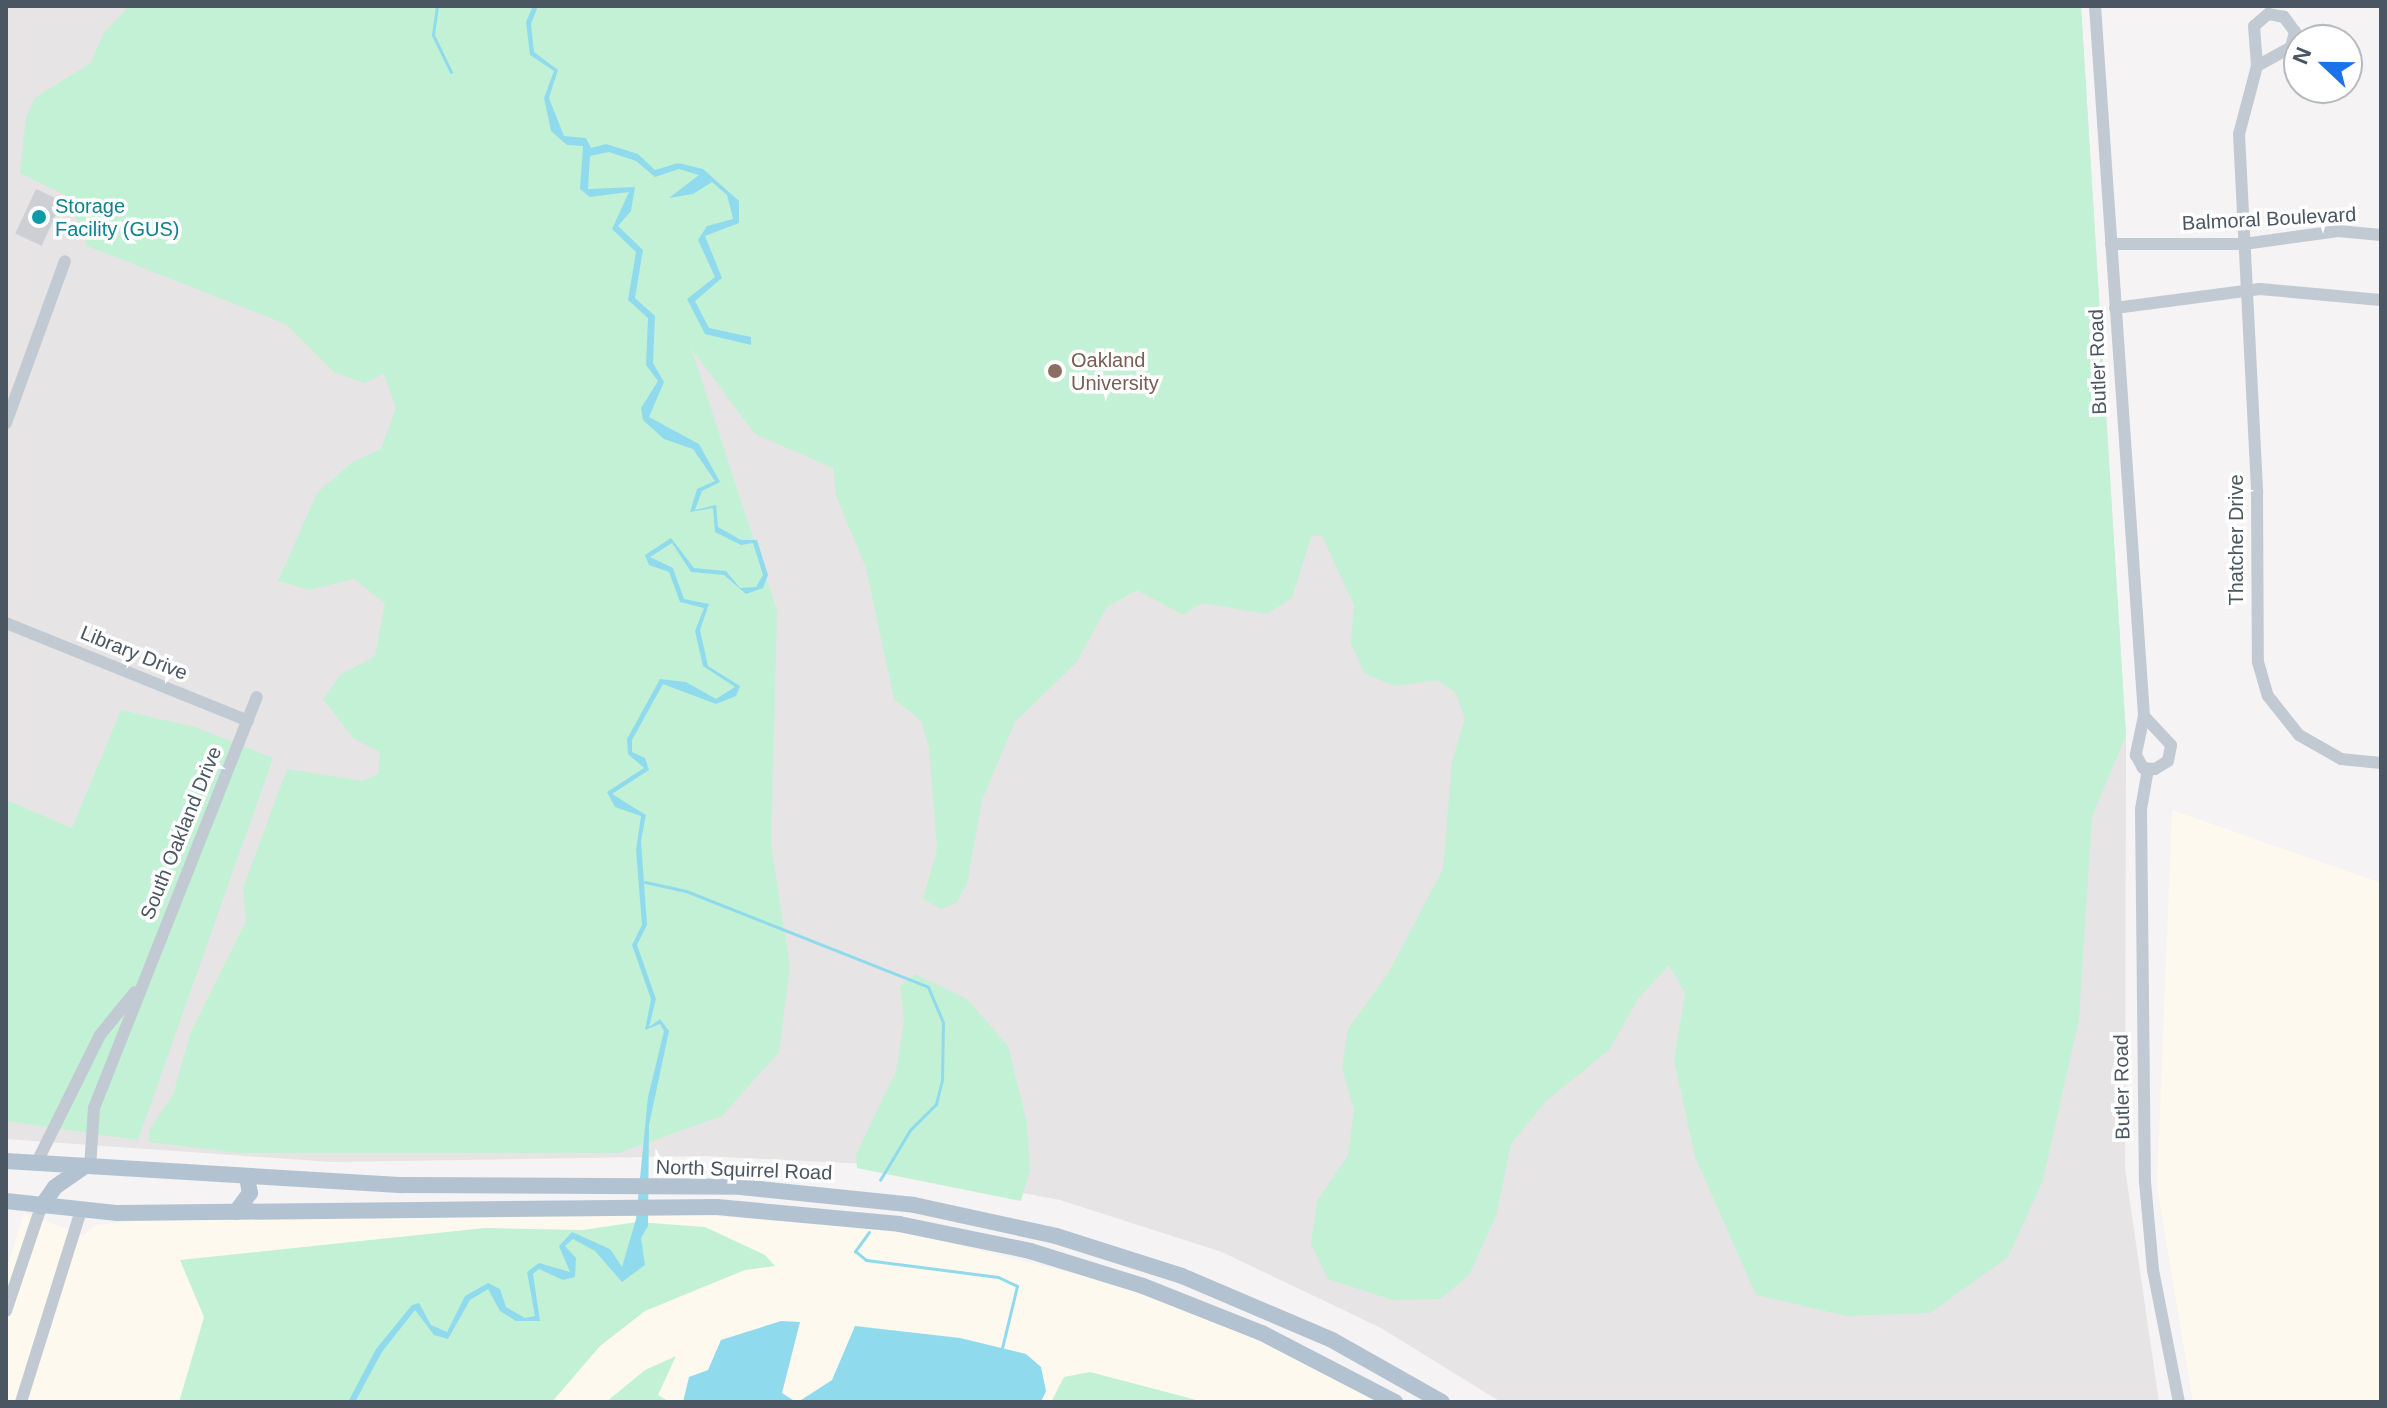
<!DOCTYPE html>
<html>
<head>
<meta charset="utf-8">
<style>
	body { margin:0 }
	#map { position:relative; width:2387px; height:1408px; overflow:hidden; background:#f5f3f3; font-family:Arial,sans-serif }
	div>[style] { position:absolute }
	.commercial>* { inset:0; background:#fdf9ef }
	.education>* { inset:0; background:#e6e4e5 }
	.green>* { inset:0; background:#c3f1d5 }
	.water>* { inset:0; background:#90daee }
	.stream>* { height:3px; margin:-1.5px; padding:0 1.5px; transform-origin:1.5px; border-radius:1.5px; background:#90daee }
	.building>* { inset:0; background:#cdcfd5; transform-origin:0 0 }
	.minor>* { height:12px; margin:-6px; padding:0 6px; transform-origin:6px; border-radius:6px; background:#c1cad2 }
	.major>* { height:16px; margin:-8px; padding:0 8px; transform-origin:8px; border-radius:8px; background:#b3c2d1 }
	.dots>* { width:22px; height:22px; translate:-50% -50%; box-sizing:border-box; border:4px solid #fff; border-radius:50% }
	span { translate:-50% -50%; white-space:nowrap; text-align:center; line-height:1.15; -webkit-text-stroke:7px #fff; paint-order:stroke }
	.culture-label { font-size:20px; color:#0d838f }
	.left { translate:0 -50%; text-align:left }
	.street-label { font-size:20px; color:#4a5661 }
	.education-label { font-size:20px; color:#785e54 }
	.frame { position:absolute; inset:0; border:8px solid #4a5661; pointer-events:none }
	.north { position:absolute; left:2283px; top:24px; width:80px; height:80px; box-sizing:border-box; background:#fff; border:2px solid #b7bbc0; border-radius:50%; rotate:292deg; font-size:22px; font-weight:700; line-height:32px; text-align:center; color:#4a5661 }
	.north::after { content:''; display:block; margin:auto; width:28px; height:36px; background:#1a73e8; clip-path:polygon(50% 0,100% 100%,50% 72%,0 100%) }
</style>
</head>
<body>
<div id="map">
	<div class="commercial">
		<i style="clip-path:polygon(2172px 810px,2381px 883px,2381px 1402px,2193px 1402px,2157px 1186px)"></i>
		<i style="clip-path:polygon(24px 1213px,83px 1235px,97px 1225px,133px 1221px,674px 1213px,897px 1230px,1125px 1286px,1254px 1337px,1381px 1402px,6px 1402px,6px 1270px)"></i>
	</div>
	<div class="education">
		<i style="clip-path:polygon(6px 6px,2081px 6px,2126px 736px,2125px 1168px,2159px 1402px,1501px 1402px,1381px 1328px,1222px 1252px,1060px 1200px,867px 1164px,706px 1156px,332px 1162px,6px 1139px)"></i>
	</div>
	<div class="green">
		<i style="clip-path:polygon(129px 6px,2081px 6px,2126px 736px,2092px 816px,2079px 1019px,2043px 1180px,2008px 1257px,1930px 1313px,1847px 1316px,1756px 1295px,1695px 1157px,1674px 1060px,1685px 993px,1669px 965px,1638px 999px,1609px 1050px,1545px 1102px,1511px 1144px,1496px 1216px,1469px 1275px,1440px 1299px,1393px 1300px,1328px 1279px,1311px 1244px,1317px 1201px,1348px 1155px,1354px 1110px,1342px 1068px,1348px 1029px,1389px 972px,1443px 869px,1452px 761px,1465px 719px,1456px 693px,1437px 680px,1395px 686px,1365px 674px,1351px 644px,1354px 605px,1322px 536px,1311px 536px,1292px 598px,1267px 614px,1202px 603px,1183px 615px,1137px 590px,1107px 607px,1076px 663px,1015px 722px,982px 800px,967px 884px,956px 903px,941px 909px,923px 899px,937px 849px,929px 748px,921px 721px,894px 699px,866px 568px,836px 496px,833px 468px,755px 434px,691px 348px,777px 610px,771px 845px,790px 966px,779px 1052px,722px 1116px,618px 1153px,240px 1153px,149px 1142px,149px 1130px,173px 1095px,190px 1034px,246px 921px,243px 888px,287px 769px,363px 781px,378px 774px,380px 752px,354px 739px,323px 699px,340px 675px,375px 656px,385px 603px,354px 579px,309px 590px,278px 581px,317px 493px,351px 463px,381px 449px,396px 408px,384px 374px,364px 383px,334px 372px,286px 324px,87px 246px,69px 197px,20px 173px,26px 117px,36px 97px,91px 63px,103px 34px)"></i>
		<i style="clip-path:polygon(121px 710px,195px 727px,273px 758px,138px 1140px,6px 1121px,6px 800px,72px 828px)"></i>
		<i style="clip-path:polygon(915px 974px,967px 999px,1008px 1046px,1027px 1123px,1030px 1169px,1021px 1201px,857px 1168px,856px 1155px,896px 1071px,904px 1021px,900px 987px)"></i>
		<i style="clip-path:polygon(637px 1222px,705px 1227px,765px 1255px,775px 1266px,745px 1270px,645px 1311px,600px 1346px,552px 1402px,179px 1402px,204px 1317px,180px 1260px,485px 1228px,583px 1230px)"></i>
		<i style="clip-path:polygon(676px 1356px,658px 1395px,670px 1402px,606px 1402px,645px 1370px)"></i>
		<i style="clip-path:polygon(1090px 1372px,1189px 1398px,1202px 1402px,1051px 1402px,1064px 1377px)"></i>
	</div>
	<div class="water">
		<i style="clip-path:polygon(533px 6px,538px 6px,531px 24px,534px 52px,558px 70px,549px 98px,564px 136px,586px 138px,591px 148px,606px 144px,638px 154px,655px 170px,678px 163px,703px 169px,739px 201px,739px 223px,705px 236px,722px 278px,695px 301px,709px 328px,751px 337px,751px 345px,705px 334px,687px 299px,715px 277px,698px 240px,707px 226px,733px 219px,727px 195px,712px 182px,693px 194px,669px 198px,699px 175px,679px 169px,655px 177px,636px 161px,609px 152px,590px 156px,588px 189px,635px 187px,631px 211px,618px 226px,643px 250px,635px 298px,655px 316px,653px 363px,664px 382px,649px 417px,699px 444px,720px 482px,702px 491px,695px 510px,716px 505px,718px 527px,741px 540px,757px 540px,768px 575px,763px 588px,746px 594px,724px 575px,691px 572px,672px 543px,650px 557px,673px 568px,684px 599px,709px 604px,700px 630px,708px 666px,740px 686px,736px 696px,716px 704px,663px 684px,632px 740px,632px 752px,645px 758px,649px 770px,612px 794px,646px 815px,641px 841px,647px 925px,637px 945px,656px 999px,649px 1027px,660px 1019px,669px 1031px,649px 1125px,648px 1226px,641px 1238px,645px 1265px,622px 1282px,595px 1251px,573px 1239px,565px 1246px,576px 1258px,575px 1277px,563px 1280px,539px 1269px,533px 1274px,540px 1321px,516px 1321px,500px 1311px,488px 1289px,470px 1300px,448px 1339px,434px 1335px,415px 1310px,382px 1352px,355px 1402px,348px 1402px,376px 1349px,412px 1305px,419px 1303px,431px 1325px,447px 1332px,465px 1296px,488px 1283px,500px 1289px,506px 1307px,525px 1318px,535px 1316px,527px 1272px,539px 1263px,570px 1272px,559px 1246px,572px 1232px,610px 1249px,622px 1267px,636px 1219px,648px 1097px,664px 1031px,660px 1024px,645px 1030px,651px 999px,632px 945px,642px 925px,636px 850px,641px 816px,615px 807px,607px 792px,644px 768px,628px 754px,627px 739px,660px 679px,686px 682px,716px 699px,735px 687px,703px 666px,695px 631px,704px 608px,680px 602px,669px 572px,649px 565px,645px 555px,671px 538px,694px 568px,726px 571px,740px 588px,756px 587px,763px 575px,753px 543px,741px 545px,715px 532px,713px 508px,690px 512px,697px 489px,715px 481px,693px 449px,664px 439px,643px 420px,641px 408px,658px 381px,646px 365px,648px 318px,628px 300px,636px 252px,612px 229px,629px 192px,590px 197px,580px 189px,583px 146px,567px 145px,551px 131px,544px 98px,554px 71px,530px 55px,526px 22px)"></i>
		<i style="clip-path:polygon(781px 1321px,800px 1322px,782px 1393px,796px 1402px,683px 1402px,689px 1377px,708px 1370px,721px 1340px)"></i>
		<i style="clip-path:polygon(855px 1326px,960px 1338px,1026px 1354px,1041px 1367px,1046px 1391px,1041px 1402px,798px 1402px,832px 1380px)"></i>
	</div>
	<div class="stream">
		<i style="left:437px;top:6px;width:29px;rotate:98deg"></i>
		<i style="left:433px;top:35px;width:41px;rotate:64.1deg"></i>
		<i style="left:645px;top:882px;width:42px;rotate:12.4deg"></i>
		<i style="left:686px;top:891px;width:260px;rotate:21.6deg"></i>
		<i style="left:928px;top:987px;width:38px;rotate:67deg"></i>
		<i style="left:943px;top:1022px;width:58px;rotate:91deg"></i>
		<i style="left:942px;top:1080px;width:25px;rotate:104deg"></i>
		<i style="left:936px;top:1104px;width:37px;rotate:135deg"></i>
		<i style="left:910px;top:1130px;width:58px;rotate:121deg"></i>
		<i style="left:869px;top:1232px;width:24px;rotate:126deg"></i>
		<i style="left:855px;top:1251px;width:14px;rotate:39deg"></i>
		<i style="left:866px;top:1260px;width:133px;rotate:7.3deg"></i>
		<i style="left:998px;top:1277px;width:21px;rotate:25deg"></i>
		<i style="left:1017px;top:1286px;width:68px;rotate:103.6deg"></i>
	</div>
	<div class="building">
		<i style="left:36px;top:189px;width:29px;height:49px;rotate:25deg"></i>
	</div>
	<div class="minor">
		<i style="left:2095px;top:6px;width:712px;rotate:86.05deg"></i>
		<i style="left:2144px;top:716px;width:40px;rotate:102deg"></i>
		<i style="left:2136px;top:755px;width:15px;rotate:62deg"></i>
		<i style="left:2143px;top:768px;width:12px;rotate:5deg"></i>
		<i style="left:2155px;top:769px;width:15px;rotate:-32deg"></i>
		<i style="left:2168px;top:761px;width:16px;rotate:-79deg"></i>
		<i style="left:2171px;top:745px;width:40px;rotate:-133deg"></i>
		<i style="left:2257px;top:66px;width:39px;rotate:-29deg"></i>
		<i style="left:2291px;top:47px;width:16px;rotate:-75deg"></i>
		<i style="left:2295px;top:32px;width:19px;rotate:-126deg"></i>
		<i style="left:2284px;top:17px;width:16px;rotate:-169deg"></i>
		<i style="left:2268px;top:14px;width:18px;rotate:139deg"></i>
		<i style="left:2254px;top:26px;width:40px;rotate:85.7deg"></i>
		<i style="left:2257px;top:66px;width:70px;rotate:104.8deg"></i>
		<i style="left:2239px;top:134px;width:360px;rotate:87.1deg"></i>
		<i style="left:2257px;top:494px;width:168px;rotate:89.7deg"></i>
		<i style="left:2258px;top:662px;width:35px;rotate:74deg"></i>
		<i style="left:2268px;top:696px;width:50px;rotate:51.5deg"></i>
		<i style="left:2299px;top:735px;width:48px;rotate:29.7deg"></i>
		<i style="left:2341px;top:759px;width:40px;rotate:5.7deg"></i>
		<i style="left:2111px;top:244px;width:133px"></i>
		<i style="left:2244px;top:244px;width:95px;rotate:-7.9deg"></i>
		<i style="left:2338px;top:231px;width:43px;rotate:5.3deg"></i>
		<i style="left:2115px;top:308px;width:146px;rotate:-7.5deg"></i>
		<i style="left:2260px;top:289px;width:121px;rotate:5.2deg"></i>
		<i style="left:6px;top:423px;width:172px;rotate:-70deg"></i>
		<i style="left:6px;top:623px;width:261px;rotate:22deg"></i>
		<i style="left:2148px;top:769px;width:41px;rotate:99.9deg"></i>
		<i style="left:2141px;top:809px;width:373px;rotate:89.4deg"></i>
		<i style="left:2145px;top:1182px;width:88px;rotate:84.8deg"></i>
		<i style="left:2153px;top:1270px;width:135px;rotate:78.9deg"></i>
		<i style="left:36px;top:1164px;width:144px;rotate:-63.6deg"></i>
		<i style="left:100px;top:1035px;width:55px;rotate:-50.9deg"></i>
		<i style="left:90px;top:1168px;width:60px;rotate:-86.2deg"></i>
		<i style="left:94px;top:1108px;width:442px;rotate:-68.4deg"></i>
		<i style="left:6px;top:1311px;width:110px;rotate:-71.4deg"></i>
		<i style="left:21px;top:1402px;width:200px;rotate:-72.6deg"></i>
	</div>
	<div class="major">
		<i style="left:6px;top:1161px;width:398px;rotate:3.5deg"></i>
		<i style="left:403px;top:1185px;width:338px;rotate:0.3deg"></i>
		<i style="left:741px;top:1187px;width:174px;rotate:5.9deg"></i>
		<i style="left:914px;top:1205px;width:145px;rotate:12.3deg"></i>
		<i style="left:1056px;top:1236px;width:132px;rotate:17.6deg"></i>
		<i style="left:1182px;top:1276px;width:163px;rotate:23.1deg"></i>
		<i style="left:1332px;top:1340px;width:126px;rotate:29.4deg"></i>
		<i style="left:6px;top:1201px;width:112px;rotate:6.2deg"></i>
		<i style="left:117px;top:1213px;width:600px;rotate:-0.57deg"></i>
		<i style="left:717px;top:1207px;width:183px;rotate:5.3deg"></i>
		<i style="left:899px;top:1224px;width:134px;rotate:11.6deg"></i>
		<i style="left:1030px;top:1251px;width:118px;rotate:17.2deg"></i>
		<i style="left:1143px;top:1286px;width:128px;rotate:21.6deg"></i>
		<i style="left:1262px;top:1333px;width:150px;rotate:27.4deg"></i>
		<i style="left:41px;top:1207px;width:24px;rotate:-55deg"></i>
		<i style="left:55px;top:1187px;width:33px;rotate:-35deg"></i>
		<i style="left:236px;top:1212px;width:24px;rotate:-54deg"></i>
		<i style="left:250px;top:1193px;width:16px;rotate:-101deg"></i>
	</div>
	<div class="dots">
		<i style="left:39px;top:217px;background:#0f9aa8"></i>
		<i style="left:1055px;top:371px;background:#8d6e63"></i>
	</div>
	<div class="culture-label">
		<span class="left" style="left:55px;top:218px">Storage<br>Facility (GUS)</span>
	</div>
	<div class="street-label">
		<span style="left:2269px;top:219px;rotate:-3deg">Balmoral Boulevard</span>
		<span style="left:2098px;top:362px;rotate:-92deg">Butler Road</span>
		<span style="left:2236px;top:540px;rotate:-90deg">Thatcher Drive</span>
		<span style="left:134px;top:653px;rotate:22deg">Library Drive</span>
		<span style="left:181px;top:833px;rotate:-68deg">South Oakland Drive</span>
		<span style="left:2122px;top:1087px;rotate:-91deg">Butler Road</span>
		<span style="left:744px;top:1170px;rotate:2deg">North Squirrel Road</span>
	</div>
	<div class="education-label">
		<span class="left" style="left:1071px;top:372px">Oakland<br>University</span>
	</div>
	<div class="frame"></div>
	<div class="north">N</div>
</div>
</body>
</html>
